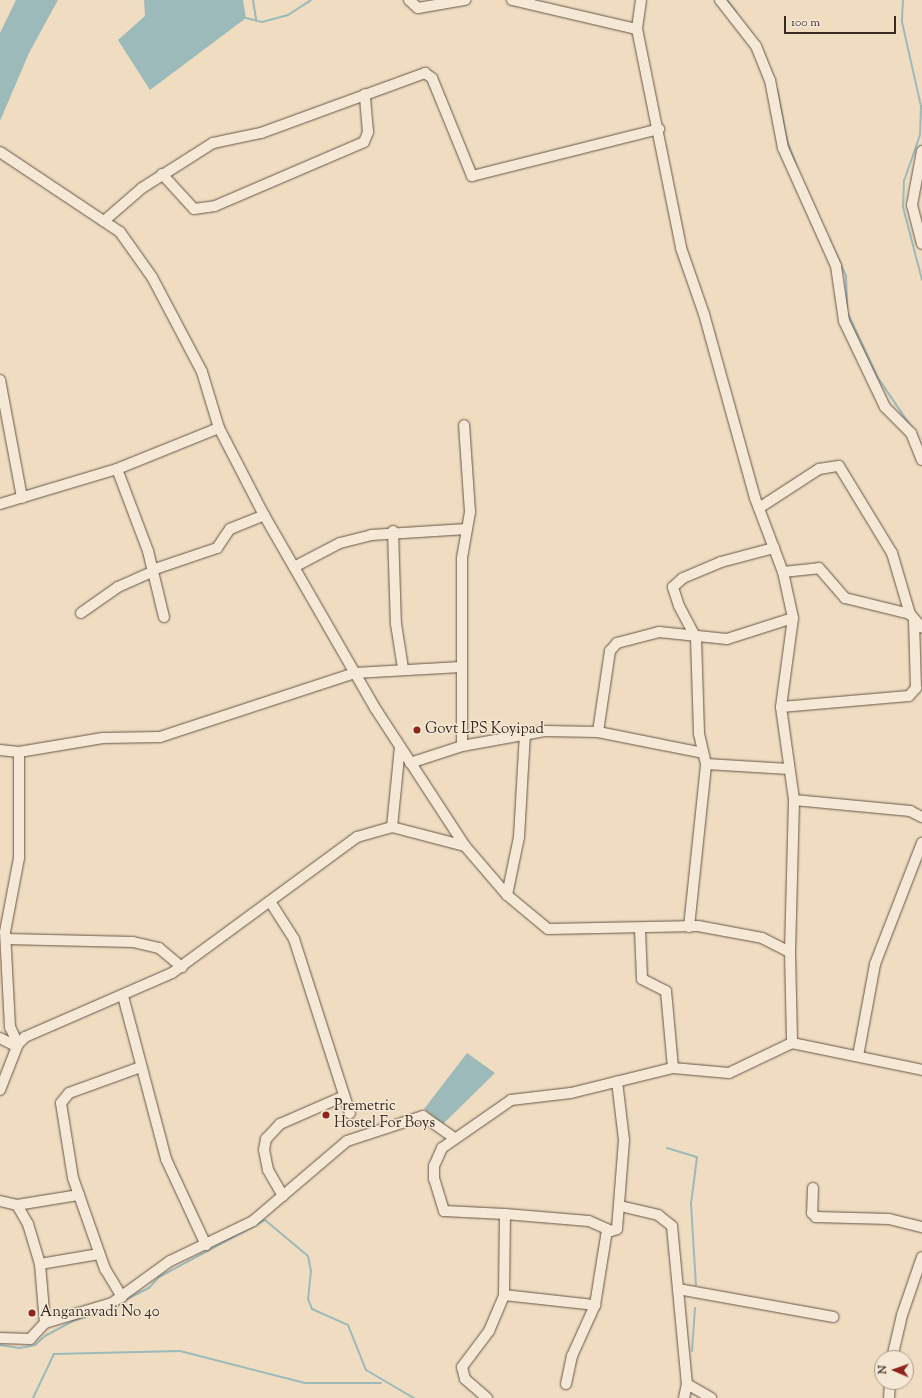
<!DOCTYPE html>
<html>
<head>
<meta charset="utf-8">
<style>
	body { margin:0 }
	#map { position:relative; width:922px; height:1398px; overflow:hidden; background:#efdcc1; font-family:"Sorts Mill Goudy",serif }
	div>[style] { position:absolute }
	.water>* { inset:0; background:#9cbaba }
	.stream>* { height:2px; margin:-1px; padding:0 1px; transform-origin:1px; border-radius:1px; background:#9cbaba }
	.roads { filter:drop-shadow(0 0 1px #665647) drop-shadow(0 0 1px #665647) }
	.minor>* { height:10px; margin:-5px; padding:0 5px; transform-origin:5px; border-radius:5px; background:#f5e8d7 }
	.dots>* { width:11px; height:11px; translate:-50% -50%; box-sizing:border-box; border:2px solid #f5e8d7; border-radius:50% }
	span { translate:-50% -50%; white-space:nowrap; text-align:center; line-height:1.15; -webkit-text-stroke:3px #f5e8d7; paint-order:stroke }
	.poi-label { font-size:15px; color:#38291e }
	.left { translate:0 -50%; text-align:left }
	.north { position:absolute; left:874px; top:1350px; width:40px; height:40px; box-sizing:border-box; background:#f5e8d7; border:1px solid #a99c8d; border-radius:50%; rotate:272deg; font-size:11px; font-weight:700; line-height:16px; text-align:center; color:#38291e }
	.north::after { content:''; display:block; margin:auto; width:14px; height:18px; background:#8f2418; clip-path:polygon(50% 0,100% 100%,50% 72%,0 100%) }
	.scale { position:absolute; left:784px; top:16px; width:112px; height:18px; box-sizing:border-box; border:2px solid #38291e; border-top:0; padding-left:5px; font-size:12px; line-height:14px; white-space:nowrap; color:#38291e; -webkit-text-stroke:3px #f5e8d7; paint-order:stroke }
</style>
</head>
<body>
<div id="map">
	<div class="water">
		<i style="clip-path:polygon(16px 0,58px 0,29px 53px,0 121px,0 33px)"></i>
		<i style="clip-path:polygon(144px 0,243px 0,246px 18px,150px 90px,118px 40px,145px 16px)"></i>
		<i style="clip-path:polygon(467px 1053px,495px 1073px,443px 1124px,424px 1109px)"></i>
	</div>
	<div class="stream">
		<i style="left:253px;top:0;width:20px;rotate:81deg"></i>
		<i style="left:727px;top:0;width:15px;rotate:53deg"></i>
		<i style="left:903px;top:0;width:22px;rotate:93deg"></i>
		<i style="left:902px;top:22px;width:86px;rotate:77.3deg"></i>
		<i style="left:921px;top:106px;width:29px;rotate:92deg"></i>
		<i style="left:920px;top:135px;width:49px;rotate:109.2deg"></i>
		<i style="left:904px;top:181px;width:26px;rotate:92deg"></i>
		<i style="left:903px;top:207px;width:75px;rotate:75.4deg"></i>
		<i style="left:246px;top:18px;width:16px;rotate:14deg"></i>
		<i style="left:262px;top:22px;width:27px;rotate:-15deg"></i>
		<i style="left:288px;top:15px;width:27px;rotate:-33deg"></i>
		<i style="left:777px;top:89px;width:52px;rotate:78.9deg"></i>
		<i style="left:787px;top:140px;width:30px;rotate:70deg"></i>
		<i style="left:829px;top:239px;width:41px;rotate:65.3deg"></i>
		<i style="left:846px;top:276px;width:31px;rotate:88deg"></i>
		<i style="left:848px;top:314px;width:71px;rotate:64.9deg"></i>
		<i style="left:878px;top:378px;width:60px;rotate:55.8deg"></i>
		<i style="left:667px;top:1148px;width:31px;rotate:17deg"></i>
		<i style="left:697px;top:1157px;width:47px;rotate:97.3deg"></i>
		<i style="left:691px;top:1204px;width:81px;rotate:86.5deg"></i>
		<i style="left:125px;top:1300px;width:27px;rotate:-27deg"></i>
		<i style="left:149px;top:1288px;width:15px;rotate:-48deg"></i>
		<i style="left:159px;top:1277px;width:120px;rotate:-28.3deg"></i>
		<i style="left:265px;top:1220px;width:56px;rotate:39.9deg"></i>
		<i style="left:308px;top:1256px;width:15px;rotate:79deg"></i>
		<i style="left:311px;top:1271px;width:28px;rotate:96deg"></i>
		<i style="left:308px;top:1299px;width:11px;rotate:68deg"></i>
		<i style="left:312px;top:1309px;width:39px;rotate:24deg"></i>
		<i style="left:348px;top:1325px;width:48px;rotate:68.2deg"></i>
		<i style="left:366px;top:1370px;width:56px;rotate:30.3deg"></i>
		<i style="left:0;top:1345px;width:20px;rotate:9deg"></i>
		<i style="left:20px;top:1348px;width:15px;rotate:-11deg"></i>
		<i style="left:35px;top:1345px;width:13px;rotate:-42deg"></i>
		<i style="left:45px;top:1336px;width:32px;rotate:-28deg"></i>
		<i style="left:73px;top:1321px;width:37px;rotate:-19deg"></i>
		<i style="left:692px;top:1351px;width:43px;rotate:-86deg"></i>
		<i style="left:33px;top:1398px;width:49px;rotate:-64.5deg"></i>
		<i style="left:54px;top:1354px;width:126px;rotate:-1.4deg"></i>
		<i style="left:180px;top:1351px;width:129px;rotate:14.4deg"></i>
		<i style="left:305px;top:1383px;width:76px"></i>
	</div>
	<div class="roads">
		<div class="minor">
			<i style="left:409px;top:0;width:12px;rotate:42deg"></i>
			<i style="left:418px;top:8px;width:48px;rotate:-9.7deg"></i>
			<i style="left:512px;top:0;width:128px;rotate:13.1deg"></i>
			<i style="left:641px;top:0;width:29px;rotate:98deg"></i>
			<i style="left:637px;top:29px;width:223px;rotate:78.6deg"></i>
			<i style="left:681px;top:248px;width:70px;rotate:70.8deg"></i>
			<i style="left:704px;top:314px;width:191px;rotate:74.5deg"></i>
			<i style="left:755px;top:498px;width:79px;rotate:69.3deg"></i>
			<i style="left:783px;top:572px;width:47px;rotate:77.7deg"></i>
			<i style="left:793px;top:618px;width:90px;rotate:97.7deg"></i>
			<i style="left:781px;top:707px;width:94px;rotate:82deg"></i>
			<i style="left:794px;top:800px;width:152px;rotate:91.5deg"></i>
			<i style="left:720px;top:0;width:58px;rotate:52deg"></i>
			<i style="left:756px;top:46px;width:37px;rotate:68deg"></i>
			<i style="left:770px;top:80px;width:69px;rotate:79.2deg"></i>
			<i style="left:783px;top:148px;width:129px;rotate:65.8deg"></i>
			<i style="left:836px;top:266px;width:56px;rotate:81.7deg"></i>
			<i style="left:844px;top:321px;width:95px;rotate:64.5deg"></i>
			<i style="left:885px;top:407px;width:37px;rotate:45deg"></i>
			<i style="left:911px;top:433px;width:29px;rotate:68deg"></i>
			<i style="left:922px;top:151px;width:55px;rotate:100.5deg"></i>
			<i style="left:912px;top:205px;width:40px;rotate:75.6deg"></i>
			<i style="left:0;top:152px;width:144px;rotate:33.7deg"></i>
			<i style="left:120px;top:232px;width:55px;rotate:54.6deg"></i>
			<i style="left:152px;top:277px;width:107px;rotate:62.2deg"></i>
			<i style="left:202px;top:372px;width:59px;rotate:73.1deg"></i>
			<i style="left:219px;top:428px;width:98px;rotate:62.7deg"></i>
			<i style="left:264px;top:515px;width:223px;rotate:60.1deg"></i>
			<i style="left:375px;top:708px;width:165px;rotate:56.9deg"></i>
			<i style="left:465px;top:846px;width:65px;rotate:49.4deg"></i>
			<i style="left:507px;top:895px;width:53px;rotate:39.7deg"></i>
			<i style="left:548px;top:929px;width:150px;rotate:-1.1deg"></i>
			<i style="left:698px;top:926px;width:65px;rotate:10.6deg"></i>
			<i style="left:762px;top:938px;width:31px;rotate:27deg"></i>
			<i style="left:790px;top:952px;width:91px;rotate:88.7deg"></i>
			<i style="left:792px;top:1043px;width:133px;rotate:11.7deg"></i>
			<i style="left:162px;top:174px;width:47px;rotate:47.6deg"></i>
			<i style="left:194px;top:209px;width:21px;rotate:-8deg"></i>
			<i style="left:215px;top:206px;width:162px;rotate:-23.2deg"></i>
			<i style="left:364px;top:142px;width:11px;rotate:-68deg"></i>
			<i style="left:368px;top:132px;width:38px;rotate:-95deg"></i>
			<i style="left:104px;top:221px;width:50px;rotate:-41deg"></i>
			<i style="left:142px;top:188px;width:84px;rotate:-32.4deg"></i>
			<i style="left:213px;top:143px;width:49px;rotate:-11.8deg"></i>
			<i style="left:261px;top:133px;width:175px;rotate:-20.1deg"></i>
			<i style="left:425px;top:73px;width:9px;rotate:36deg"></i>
			<i style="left:432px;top:78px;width:106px;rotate:67.8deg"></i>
			<i style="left:472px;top:176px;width:193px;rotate:-14.1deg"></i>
			<i style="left:0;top:380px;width:120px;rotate:79.4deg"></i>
			<i style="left:117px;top:469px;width:88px;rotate:69.3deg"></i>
			<i style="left:148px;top:551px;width:68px;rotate:76.4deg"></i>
			<i style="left:0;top:504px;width:122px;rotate:-16.7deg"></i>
			<i style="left:117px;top:469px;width:110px;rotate:-21.9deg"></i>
			<i style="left:759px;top:508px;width:72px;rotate:-33deg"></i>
			<i style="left:819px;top:469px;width:20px;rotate:-9deg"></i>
			<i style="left:839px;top:466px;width:102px;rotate:58.7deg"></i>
			<i style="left:892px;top:553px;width:64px;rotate:73.6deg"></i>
			<i style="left:910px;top:614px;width:18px;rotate:49deg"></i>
			<i style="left:393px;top:531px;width:93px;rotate:88.2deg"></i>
			<i style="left:396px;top:624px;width:45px;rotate:81deg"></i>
			<i style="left:294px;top:567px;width:52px;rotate:-27.6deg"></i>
			<i style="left:340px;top:543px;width:32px;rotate:-14deg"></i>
			<i style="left:371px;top:535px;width:96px;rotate:-3.6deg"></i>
			<i style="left:152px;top:570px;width:69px;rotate:-18.7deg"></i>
			<i style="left:217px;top:548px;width:23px;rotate:-56deg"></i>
			<i style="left:230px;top:529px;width:37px;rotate:-22deg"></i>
			<i style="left:783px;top:572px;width:36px;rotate:-6deg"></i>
			<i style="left:819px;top:568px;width:40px;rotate:49deg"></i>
			<i style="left:845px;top:598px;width:67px;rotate:13.8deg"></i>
			<i style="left:81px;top:613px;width:45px;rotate:-35.1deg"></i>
			<i style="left:118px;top:587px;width:37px;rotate:-24deg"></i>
			<i style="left:781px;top:707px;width:128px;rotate:-4.9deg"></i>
			<i style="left:909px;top:696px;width:11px;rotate:-49deg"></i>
			<i style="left:916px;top:688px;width:67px;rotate:-91.7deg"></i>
			<i style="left:598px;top:732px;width:82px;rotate:-81.6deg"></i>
			<i style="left:610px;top:651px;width:11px;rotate:-49deg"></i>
			<i style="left:617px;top:643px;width:43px;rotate:-14.7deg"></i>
			<i style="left:659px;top:632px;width:68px;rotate:5.9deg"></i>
			<i style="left:727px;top:639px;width:69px;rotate:-17.7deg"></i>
			<i style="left:462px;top:746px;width:188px;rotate:-90deg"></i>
			<i style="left:462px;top:558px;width:47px;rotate:-80.1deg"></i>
			<i style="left:470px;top:512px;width:87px;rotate:-93.9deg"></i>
			<i style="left:0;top:750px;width:19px;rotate:6deg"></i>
			<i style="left:19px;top:752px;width:85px;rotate:-9.5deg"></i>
			<i style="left:103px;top:738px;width:57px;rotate:-1deg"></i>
			<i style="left:160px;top:737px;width:205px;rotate:-18.2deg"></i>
			<i style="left:355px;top:673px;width:106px;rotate:-3.2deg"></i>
			<i style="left:410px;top:763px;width:55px;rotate:-18.1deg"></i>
			<i style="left:462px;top:746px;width:84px;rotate:-10.2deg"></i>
			<i style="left:545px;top:731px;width:53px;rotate:1.1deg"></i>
			<i style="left:598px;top:732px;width:107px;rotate:11.3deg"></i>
			<i style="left:706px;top:764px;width:83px;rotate:3.4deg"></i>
			<i style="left:794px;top:800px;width:117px;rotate:5.4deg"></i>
			<i style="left:910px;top:811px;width:13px;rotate:27deg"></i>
			<i style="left:392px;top:827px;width:80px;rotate:-84.3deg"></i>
			<i style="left:507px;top:895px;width:59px;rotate:-78.3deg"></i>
			<i style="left:519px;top:837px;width:103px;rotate:-86.7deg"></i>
			<i style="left:271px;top:903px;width:43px;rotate:57.4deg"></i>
			<i style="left:294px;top:939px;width:183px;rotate:72.2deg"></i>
			<i style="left:689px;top:927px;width:164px;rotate:-84deg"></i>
			<i style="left:706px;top:764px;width:32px;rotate:-103deg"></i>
			<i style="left:699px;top:733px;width:95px;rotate:-91.8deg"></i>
			<i style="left:696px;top:638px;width:36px;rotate:-118deg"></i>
			<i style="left:679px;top:606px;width:20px;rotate:-108deg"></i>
			<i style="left:673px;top:587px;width:13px;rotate:-42deg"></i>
			<i style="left:683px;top:578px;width:41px;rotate:-22.8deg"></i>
			<i style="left:721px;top:562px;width:55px;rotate:-14.8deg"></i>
			<i style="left:640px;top:929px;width:50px;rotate:87.7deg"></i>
			<i style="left:642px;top:979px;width:27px;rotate:27deg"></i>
			<i style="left:666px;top:991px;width:77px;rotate:84.8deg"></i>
			<i style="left:6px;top:939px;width:127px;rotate:1.4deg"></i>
			<i style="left:133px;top:942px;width:27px;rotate:13deg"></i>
			<i style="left:159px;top:948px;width:30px;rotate:40deg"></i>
			<i style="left:123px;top:996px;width:169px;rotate:75.2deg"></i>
			<i style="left:166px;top:1159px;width:95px;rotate:65.1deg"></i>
			<i style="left:0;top:1038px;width:18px;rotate:27deg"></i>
			<i style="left:18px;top:1044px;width:19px;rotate:-115deg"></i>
			<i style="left:10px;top:1027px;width:95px;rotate:-93deg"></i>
			<i style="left:5px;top:932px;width:75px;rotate:-79.3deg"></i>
			<i style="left:19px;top:858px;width:106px;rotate:-90deg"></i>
			<i style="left:858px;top:1056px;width:94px;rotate:-79.5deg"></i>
			<i style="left:875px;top:964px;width:130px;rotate:-68.8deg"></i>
			<i style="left:0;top:1090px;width:49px;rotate:-68.6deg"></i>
			<i style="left:18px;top:1044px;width:10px;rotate:-45deg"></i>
			<i style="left:25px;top:1037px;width:160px;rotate:-23.5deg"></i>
			<i style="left:172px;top:973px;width:230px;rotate:-36.3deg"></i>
			<i style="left:357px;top:837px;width:36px;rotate:-16deg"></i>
			<i style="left:392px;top:827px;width:75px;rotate:14.6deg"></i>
			<i style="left:813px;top:1188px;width:25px;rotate:92deg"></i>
			<i style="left:812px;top:1213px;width:6px;rotate:45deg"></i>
			<i style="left:816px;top:1217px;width:73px;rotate:1.6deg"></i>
			<i style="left:889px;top:1219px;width:34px;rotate:14deg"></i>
			<i style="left:283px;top:1196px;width:30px;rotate:-120deg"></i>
			<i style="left:268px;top:1170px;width:20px;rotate:-101deg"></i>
			<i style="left:264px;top:1150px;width:11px;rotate:-80deg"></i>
			<i style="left:266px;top:1139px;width:21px;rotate:-47deg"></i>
			<i style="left:280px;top:1124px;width:70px;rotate:-23.6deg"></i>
			<i style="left:0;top:1201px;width:17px;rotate:13deg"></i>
			<i style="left:17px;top:1205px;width:22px;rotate:60deg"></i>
			<i style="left:28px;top:1224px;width:42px;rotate:73.3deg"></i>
			<i style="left:40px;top:1264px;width:59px;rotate:85.2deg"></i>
			<i style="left:17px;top:1205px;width:63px;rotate:-9.2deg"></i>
			<i style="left:620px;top:1206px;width:39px;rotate:13deg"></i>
			<i style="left:658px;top:1215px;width:18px;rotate:38deg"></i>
			<i style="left:672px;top:1226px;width:159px;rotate:84.6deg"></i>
			<i style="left:687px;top:1384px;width:28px;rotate:30deg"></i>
			<i style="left:505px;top:1214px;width:84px;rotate:4.8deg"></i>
			<i style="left:589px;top:1221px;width:24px;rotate:24deg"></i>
			<i style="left:611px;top:1231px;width:6px;rotate:-18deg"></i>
			<i style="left:617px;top:1229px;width:89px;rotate:-85.5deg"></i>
			<i style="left:624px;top:1140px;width:59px;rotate:-96.8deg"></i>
			<i style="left:40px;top:1264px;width:60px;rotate:-9.6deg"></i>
			<i style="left:678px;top:1289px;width:158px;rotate:10.2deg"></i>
			<i style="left:504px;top:1295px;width:92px;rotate:6.3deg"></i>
			<i style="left:122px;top:1297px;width:33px;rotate:-121deg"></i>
			<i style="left:105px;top:1269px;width:96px;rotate:-109.4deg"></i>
			<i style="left:73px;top:1178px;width:76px;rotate:-99.1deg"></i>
			<i style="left:61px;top:1103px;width:13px;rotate:-51deg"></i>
			<i style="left:69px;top:1093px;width:77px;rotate:-19.9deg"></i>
			<i style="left:0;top:1338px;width:30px;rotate:2deg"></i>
			<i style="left:30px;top:1339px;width:22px;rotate:-47deg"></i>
			<i style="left:45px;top:1323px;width:70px;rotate:-16.6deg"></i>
			<i style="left:112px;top:1303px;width:72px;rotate:-35.9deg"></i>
			<i style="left:170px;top:1261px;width:92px;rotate:-25.7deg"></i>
			<i style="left:253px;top:1221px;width:123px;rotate:-40.4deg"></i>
			<i style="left:347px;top:1141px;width:80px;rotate:-18.2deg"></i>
			<i style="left:423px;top:1116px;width:38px;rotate:35deg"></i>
			<i style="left:892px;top:1358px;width:44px;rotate:-76.9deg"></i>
			<i style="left:902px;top:1315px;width:61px;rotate:-71deg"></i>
			<i style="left:566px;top:1384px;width:29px;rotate:-78deg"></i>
			<i style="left:572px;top:1356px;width:56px;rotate:-65.7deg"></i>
			<i style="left:595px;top:1305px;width:76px;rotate:-80.9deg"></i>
			<i style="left:487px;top:1398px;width:29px;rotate:-139deg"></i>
			<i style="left:465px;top:1379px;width:12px;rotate:-104deg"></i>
			<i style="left:462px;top:1367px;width:45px;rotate:-53.1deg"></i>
			<i style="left:489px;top:1331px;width:39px;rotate:-67deg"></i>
			<i style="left:504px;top:1295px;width:81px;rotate:-89.3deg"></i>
			<i style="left:505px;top:1214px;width:61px;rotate:-177.2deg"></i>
			<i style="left:444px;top:1211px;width:34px;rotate:-107deg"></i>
			<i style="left:434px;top:1179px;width:13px;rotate:-90deg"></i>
			<i style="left:434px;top:1166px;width:20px;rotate:-66deg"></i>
			<i style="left:442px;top:1148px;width:84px;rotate:-34.8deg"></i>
			<i style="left:511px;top:1100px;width:60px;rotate:-6.7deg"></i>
			<i style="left:571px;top:1093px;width:105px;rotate:-13.8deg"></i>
			<i style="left:673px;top:1068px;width:56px;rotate:5.1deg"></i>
			<i style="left:729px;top:1073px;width:70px;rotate:-25.5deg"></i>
			<i style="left:684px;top:1398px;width:14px;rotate:-78deg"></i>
			<i style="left:889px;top:1398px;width:16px;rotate:-86deg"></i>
		</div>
	</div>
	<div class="dots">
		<i style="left:417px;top:730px;background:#8f2418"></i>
		<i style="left:326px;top:1115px;background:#8f2418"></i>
		<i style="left:32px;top:1313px;background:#8f2418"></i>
	</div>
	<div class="poi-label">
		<span class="left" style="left:425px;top:730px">Govt LPS Koyipad</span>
		<span class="left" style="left:334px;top:1115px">Premetric<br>Hostel For Boys</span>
		<span class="left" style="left:40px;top:1313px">Anganavadi No 40</span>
	</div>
	<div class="north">N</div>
	<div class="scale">100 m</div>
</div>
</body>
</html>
